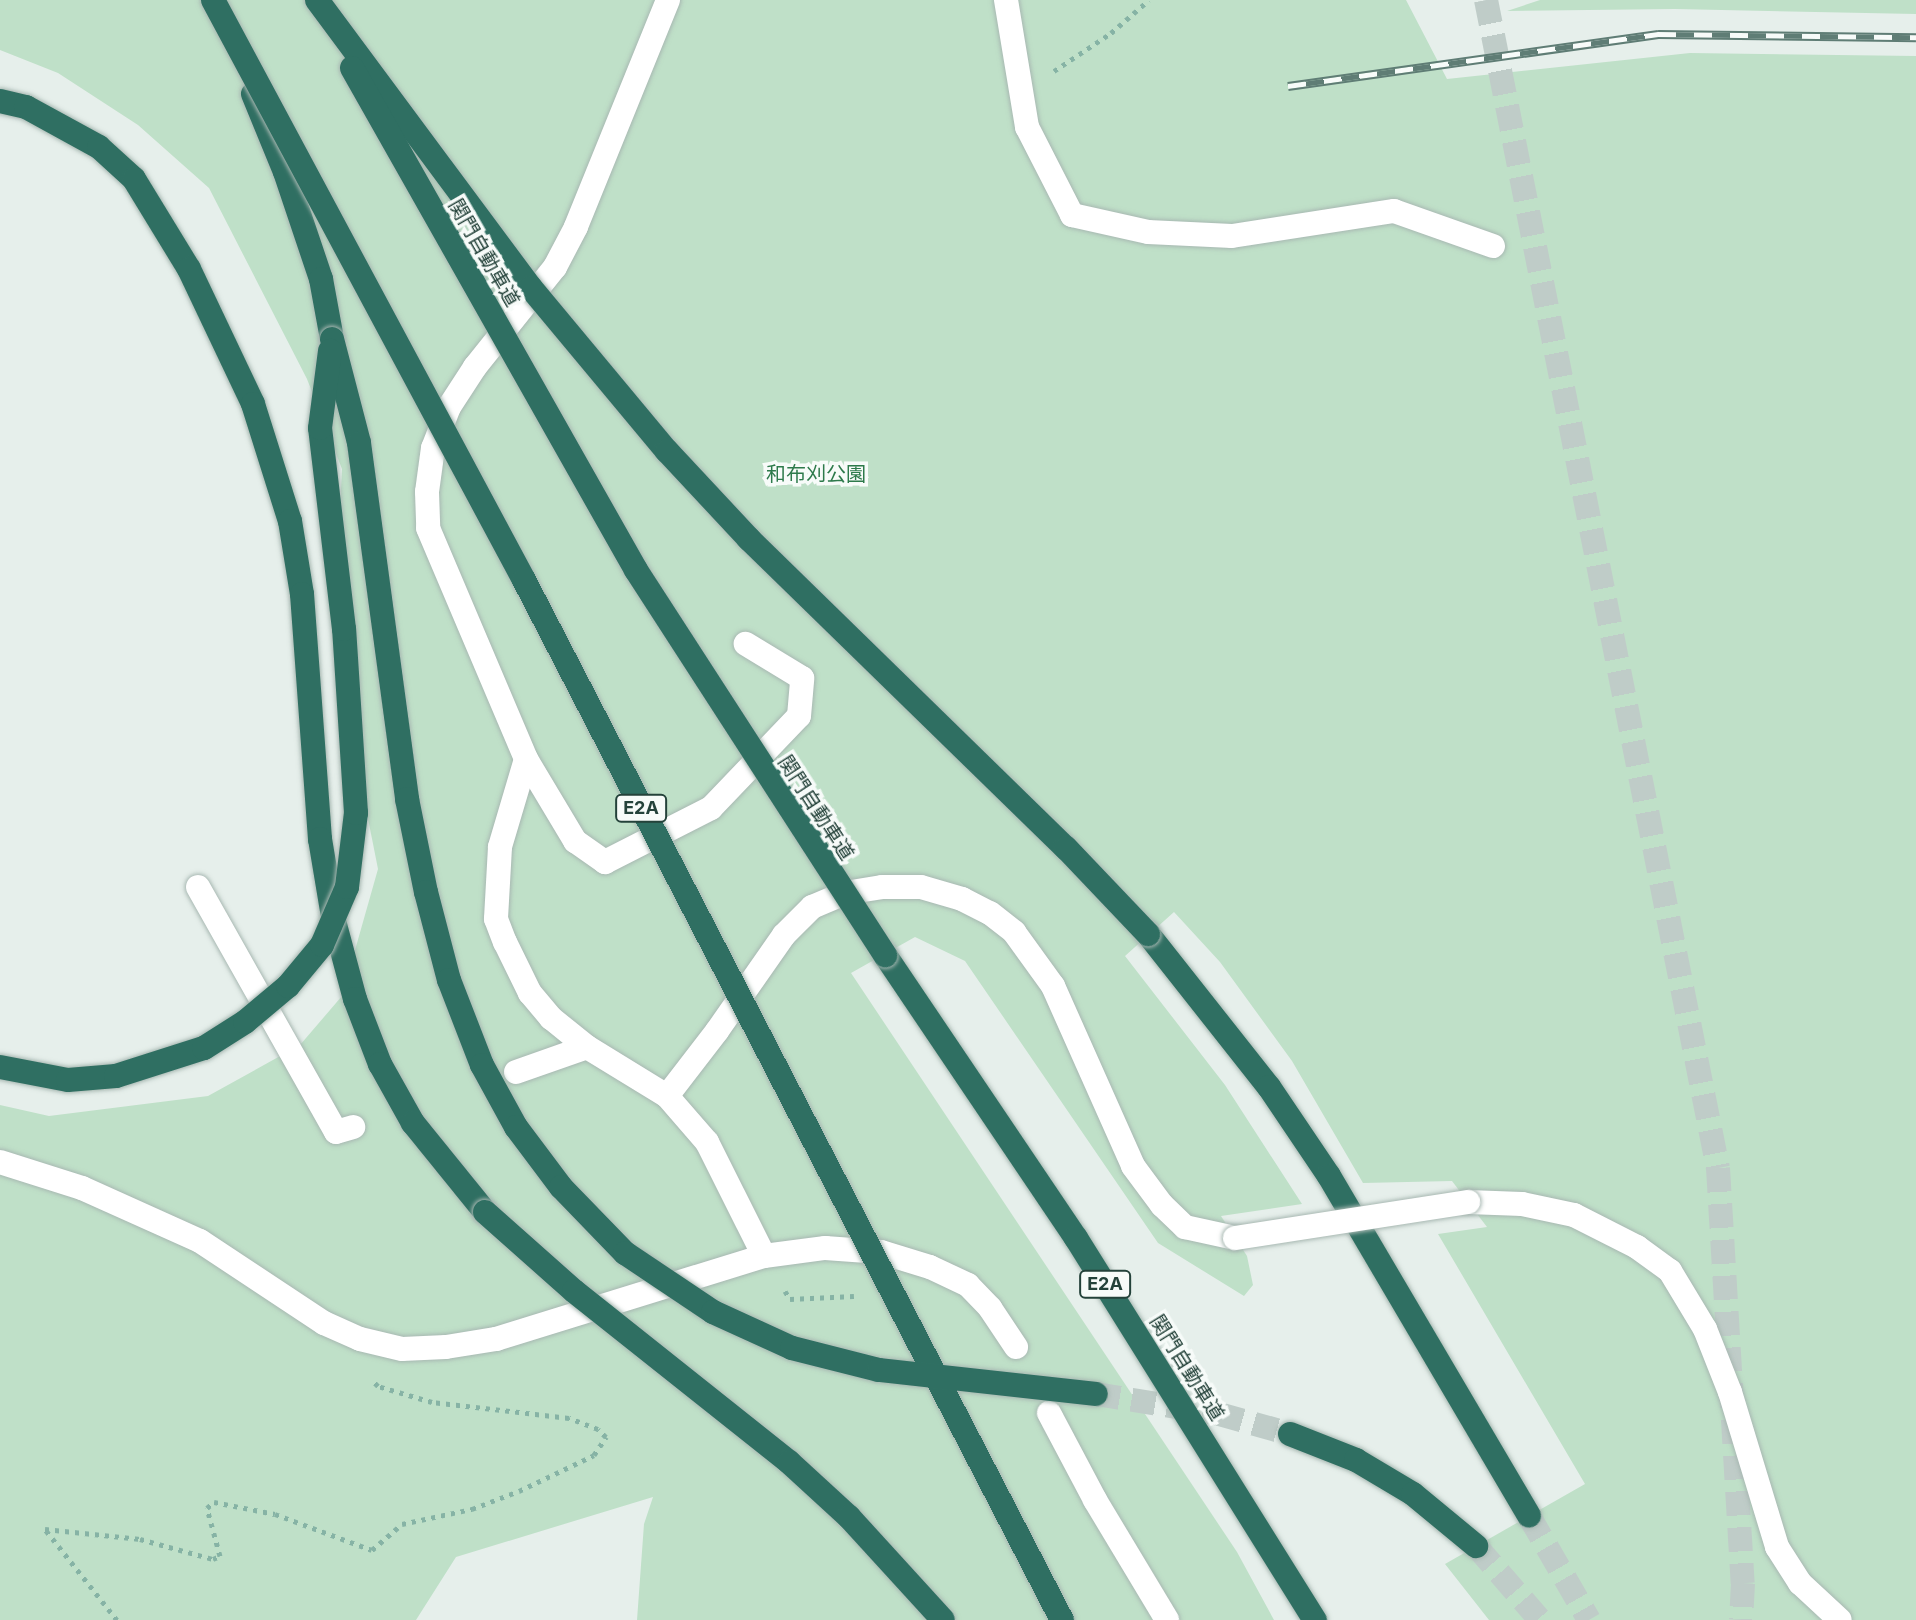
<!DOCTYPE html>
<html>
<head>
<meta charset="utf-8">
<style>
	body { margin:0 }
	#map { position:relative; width:1916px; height:1620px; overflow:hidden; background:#e6efeb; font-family:Inter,"Noto Sans JP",sans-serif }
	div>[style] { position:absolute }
	.green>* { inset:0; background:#bfe0c8 }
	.highway-tunnel>* { height:24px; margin-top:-12px; transform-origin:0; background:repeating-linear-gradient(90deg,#bfccc8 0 24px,transparent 0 36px) }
	.path>* { height:5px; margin-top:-2.5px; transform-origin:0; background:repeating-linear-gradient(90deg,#86b3a5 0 4px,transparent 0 10px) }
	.roads { filter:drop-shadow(0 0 2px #a8b8b2) drop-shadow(0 0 2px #a8b8b2) }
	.lane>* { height:24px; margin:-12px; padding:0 12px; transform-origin:12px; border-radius:12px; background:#fff }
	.highway>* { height:24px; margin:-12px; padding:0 12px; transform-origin:12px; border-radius:12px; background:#2f6f62 }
	.rail>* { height:9px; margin-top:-4.5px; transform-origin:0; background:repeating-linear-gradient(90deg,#f7fbf9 0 18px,#5f7d75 0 36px); box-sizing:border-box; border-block:2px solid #5f7d75 }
	.bridges { filter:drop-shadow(0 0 2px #a8b8b2) drop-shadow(0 0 2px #a8b8b2) }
	.lane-bridge>* { height:24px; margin:-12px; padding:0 12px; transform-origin:12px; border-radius:12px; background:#fff }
	.highway-bridge>* { height:24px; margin:-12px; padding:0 12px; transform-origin:12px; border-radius:12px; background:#2f6f62 }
	span { translate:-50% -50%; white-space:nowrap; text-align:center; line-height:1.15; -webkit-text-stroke:7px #f7fbf9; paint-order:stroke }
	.shield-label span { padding:2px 6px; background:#f7fbf9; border:2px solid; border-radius:6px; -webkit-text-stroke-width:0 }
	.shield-label { font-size:18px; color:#24423a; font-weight:700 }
	.street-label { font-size:20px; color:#24423a }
	.park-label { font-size:20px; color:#2d7a4b }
</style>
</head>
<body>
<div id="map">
	<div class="green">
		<i style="clip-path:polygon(0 0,1406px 0,1447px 79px,1690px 53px,1916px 56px,1916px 1620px,1489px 1620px,1445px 1564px,1585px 1484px,1438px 1234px,1487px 1227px,1452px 1181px,1363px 1183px,1292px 1061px,1220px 962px,1174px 912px,1125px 956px,1225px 1085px,1302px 1204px,1221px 1216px,1247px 1256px,1253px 1285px,1244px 1296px,1158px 1243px,965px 961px,915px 937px,851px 973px,1237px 1552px,1274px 1620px,637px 1620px,644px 1524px,653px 1497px,456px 1557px,416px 1620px,0 1620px,0 1105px,49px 1116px,208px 1096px,300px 1045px,342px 996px,378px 869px,338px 668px,334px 627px,342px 469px,307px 379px,209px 188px,138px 125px,58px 73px,0 50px)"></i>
		<i style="clip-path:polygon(1540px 0,1916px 0,1916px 14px,1675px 9px,1507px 11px)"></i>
	</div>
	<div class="highway-tunnel">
		<i style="left:1486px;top:0;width:1191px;rotate:78.77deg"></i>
		<i style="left:1718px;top:1168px;width:416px;rotate:86.6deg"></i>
		<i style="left:1743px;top:1583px;width:37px;rotate:93deg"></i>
		<i style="left:1096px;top:1394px;width:125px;rotate:9.2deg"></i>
		<i style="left:1219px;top:1414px;width:74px;rotate:15.7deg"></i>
		<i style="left:1529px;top:1516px;width:120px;rotate:60deg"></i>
		<i style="left:1476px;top:1546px;width:98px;rotate:49.1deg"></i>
	</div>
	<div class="path">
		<i style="left:1054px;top:71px;width:69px;rotate:-33.7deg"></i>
		<i style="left:1111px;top:33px;width:50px;rotate:-41deg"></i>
		<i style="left:785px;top:1291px;width:9px;rotate:58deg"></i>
		<i style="left:790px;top:1299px;width:64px;rotate:-2.7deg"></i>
		<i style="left:117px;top:1620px;width:116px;rotate:-128.4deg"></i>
		<i style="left:45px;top:1529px;width:96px;rotate:6deg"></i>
		<i style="left:140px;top:1539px;width:76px;rotate:15.3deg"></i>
		<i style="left:213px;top:1559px;width:8px;rotate:-23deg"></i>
		<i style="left:220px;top:1556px;width:50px;rotate:-105.2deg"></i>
		<i style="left:207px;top:1508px;width:9px;rotate:-41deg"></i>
		<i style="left:214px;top:1502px;width:62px;rotate:11.1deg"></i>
		<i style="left:275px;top:1514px;width:103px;rotate:20.4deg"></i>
		<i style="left:372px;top:1550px;width:40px;rotate:-41deg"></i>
		<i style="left:402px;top:1524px;width:72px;rotate:-12.1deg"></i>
		<i style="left:472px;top:1509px;width:50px;rotate:-21deg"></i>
		<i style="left:519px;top:1491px;width:83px;rotate:-25.6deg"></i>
		<i style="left:594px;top:1455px;width:22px;rotate:-56deg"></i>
		<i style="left:606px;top:1437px;width:11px;rotate:-135deg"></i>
		<i style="left:598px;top:1429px;width:31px;rotate:-159deg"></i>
		<i style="left:569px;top:1418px;width:138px;rotate:-173.3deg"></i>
		<i style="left:432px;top:1402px;width:56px;rotate:-163.5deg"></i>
		<i style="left:378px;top:1386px;width:7px;rotate:-135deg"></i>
	</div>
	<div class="roads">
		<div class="lane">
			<i style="left:668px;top:0;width:245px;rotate:112.1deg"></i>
			<i style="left:576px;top:227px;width:45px;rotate:117.7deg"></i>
			<i style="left:555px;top:267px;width:128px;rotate:128.7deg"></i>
			<i style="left:475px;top:367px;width:48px;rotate:123deg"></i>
			<i style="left:449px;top:407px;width:44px;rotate:111.3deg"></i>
			<i style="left:433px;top:448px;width:44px;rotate:97.8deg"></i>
			<i style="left:427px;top:492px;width:36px;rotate:88deg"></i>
			<i style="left:428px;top:528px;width:251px;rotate:67deg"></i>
			<i style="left:526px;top:759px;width:92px;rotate:106.5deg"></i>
			<i style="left:500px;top:847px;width:72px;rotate:93.2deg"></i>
			<i style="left:496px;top:919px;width:25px;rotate:69deg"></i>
			<i style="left:505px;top:942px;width:57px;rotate:63.9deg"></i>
			<i style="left:530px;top:993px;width:33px;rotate:50deg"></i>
			<i style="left:551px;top:1018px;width:46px;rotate:38.9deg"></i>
			<i style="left:587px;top:1047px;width:94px;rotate:31.5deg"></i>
			<i style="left:667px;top:1096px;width:61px;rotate:49deg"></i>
			<i style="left:707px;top:1142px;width:127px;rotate:63.4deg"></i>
			<i style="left:1006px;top:0;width:129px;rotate:80.6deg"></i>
			<i style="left:1027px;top:127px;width:99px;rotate:62.9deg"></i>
			<i style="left:1072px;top:215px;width:78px;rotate:12.6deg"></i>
			<i style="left:1148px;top:232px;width:84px;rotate:2.7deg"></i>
			<i style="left:1232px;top:236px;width:164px;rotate:-8.8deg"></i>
			<i style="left:1394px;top:211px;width:105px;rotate:19.5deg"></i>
			<i style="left:526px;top:759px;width:96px;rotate:59.1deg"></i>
			<i style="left:575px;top:841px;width:37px;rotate:35deg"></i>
			<i style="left:605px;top:862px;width:119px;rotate:-27deg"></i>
			<i style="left:711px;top:808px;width:127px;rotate:-46.3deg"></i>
			<i style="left:799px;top:716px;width:38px;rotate:-85deg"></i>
			<i style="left:802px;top:678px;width:66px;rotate:-148.7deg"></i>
			<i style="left:198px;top:887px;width:281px;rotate:60.6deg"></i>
			<i style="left:336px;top:1132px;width:18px;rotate:-16deg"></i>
			<i style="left:516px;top:1072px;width:75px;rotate:-19.4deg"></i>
			<i style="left:667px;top:1096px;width:82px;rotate:-52.4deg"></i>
			<i style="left:717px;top:1031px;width:117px;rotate:-55.1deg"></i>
			<i style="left:784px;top:935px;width:40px;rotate:-45deg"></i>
			<i style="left:812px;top:907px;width:36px;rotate:-23deg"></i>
			<i style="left:845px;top:893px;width:37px;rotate:-9deg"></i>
			<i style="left:882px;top:887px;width:39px"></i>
			<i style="left:921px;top:887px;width:43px;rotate:16.3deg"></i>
			<i style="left:962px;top:899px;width:31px;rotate:27deg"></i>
			<i style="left:990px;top:913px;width:31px;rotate:38deg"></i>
			<i style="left:1014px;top:932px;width:67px;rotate:54.2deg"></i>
			<i style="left:1053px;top:986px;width:197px;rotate:66deg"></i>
			<i style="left:1133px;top:1166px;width:49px;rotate:53.4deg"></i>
			<i style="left:1162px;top:1205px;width:32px;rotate:44deg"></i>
			<i style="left:1185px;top:1227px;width:51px;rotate:12.4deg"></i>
			<i style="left:0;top:1162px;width:86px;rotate:17.6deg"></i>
			<i style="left:82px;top:1188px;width:129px;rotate:24.2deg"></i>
			<i style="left:200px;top:1241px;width:149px;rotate:33.5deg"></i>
			<i style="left:324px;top:1323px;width:39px;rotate:24deg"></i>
			<i style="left:360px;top:1339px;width:43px;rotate:13.4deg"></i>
			<i style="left:402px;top:1349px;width:44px;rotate:-2.6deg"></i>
			<i style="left:446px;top:1347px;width:51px;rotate:-9.1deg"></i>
			<i style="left:496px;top:1339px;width:281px;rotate:-17.2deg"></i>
			<i style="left:764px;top:1256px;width:62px;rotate:-7.5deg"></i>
			<i style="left:825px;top:1248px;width:56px;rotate:4.1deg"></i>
			<i style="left:881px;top:1252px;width:51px;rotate:17deg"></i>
			<i style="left:930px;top:1267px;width:42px;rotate:25.3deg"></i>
			<i style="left:968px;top:1285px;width:32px;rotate:46deg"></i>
			<i style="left:990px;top:1308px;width:47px;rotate:56.3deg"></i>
			<i style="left:1468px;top:1202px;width:54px;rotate:2.1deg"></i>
			<i style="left:1522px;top:1204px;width:53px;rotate:11.9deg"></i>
			<i style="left:1574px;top:1215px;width:71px;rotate:26.9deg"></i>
			<i style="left:1637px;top:1247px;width:41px;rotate:36deg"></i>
			<i style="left:1670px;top:1271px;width:68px;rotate:58.9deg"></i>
			<i style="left:1705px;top:1329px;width:68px;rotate:68.4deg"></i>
			<i style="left:1730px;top:1392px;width:162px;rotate:73.1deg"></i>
			<i style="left:1777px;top:1547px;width:43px;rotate:57.4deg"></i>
			<i style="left:1800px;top:1583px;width:54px;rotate:42.8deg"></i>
			<i style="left:1049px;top:1413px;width:98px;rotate:62.1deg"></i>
			<i style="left:1095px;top:1500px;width:140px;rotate:59deg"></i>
		</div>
		<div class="highway">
			<i style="left:253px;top:94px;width:84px;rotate:67.7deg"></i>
			<i style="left:285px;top:172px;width:113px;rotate:71.4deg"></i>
			<i style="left:321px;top:279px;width:61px;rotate:79.6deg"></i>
			<i style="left:0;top:101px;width:27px;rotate:13deg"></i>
			<i style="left:26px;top:107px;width:83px;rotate:28.7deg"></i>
			<i style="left:99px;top:147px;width:47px;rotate:42.4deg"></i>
			<i style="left:134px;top:179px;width:105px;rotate:58.6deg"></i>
			<i style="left:189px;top:269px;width:149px;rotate:64.6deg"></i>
			<i style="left:253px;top:404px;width:123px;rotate:72.5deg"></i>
			<i style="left:290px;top:521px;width:74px;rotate:80.7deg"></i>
			<i style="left:302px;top:594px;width:246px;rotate:85.8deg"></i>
			<i style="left:320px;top:839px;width:79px;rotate:80.5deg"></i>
			<i style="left:333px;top:917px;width:85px;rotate:75deg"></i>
			<i style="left:355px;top:999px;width:70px;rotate:69deg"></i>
			<i style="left:380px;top:1064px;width:68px;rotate:60.8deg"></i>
			<i style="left:413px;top:1123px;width:114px;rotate:51deg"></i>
			<i style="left:1148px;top:934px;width:195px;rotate:51.7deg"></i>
			<i style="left:1269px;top:1087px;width:107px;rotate:56deg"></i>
			<i style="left:1329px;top:1176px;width:394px;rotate:59.5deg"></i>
			<i style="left:885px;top:955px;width:341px;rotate:56deg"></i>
			<i style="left:1076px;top:1238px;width:451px;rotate:58deg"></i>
			<i style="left:1290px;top:1434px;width:71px;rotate:21.5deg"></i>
			<i style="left:1356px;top:1460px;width:66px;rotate:30.8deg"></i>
			<i style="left:1413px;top:1494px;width:82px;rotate:39.5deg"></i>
		</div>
	</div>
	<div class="rail">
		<i style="left:1288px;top:86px;width:374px;rotate:-8deg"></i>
		<i style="left:1658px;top:34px;width:258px;rotate:0.7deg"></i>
	</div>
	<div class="bridges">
		<div class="lane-bridge">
			<i style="left:1235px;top:1238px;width:236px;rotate:-8.8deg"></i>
		</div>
		<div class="highway-bridge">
			<i style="left:213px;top:0;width:658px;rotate:61.8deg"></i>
			<i style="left:524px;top:580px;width:1171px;rotate:62.65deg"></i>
			<i style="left:317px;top:0;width:359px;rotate:53.4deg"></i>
			<i style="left:531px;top:288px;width:212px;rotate:50.2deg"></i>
			<i style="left:667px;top:451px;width:120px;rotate:47deg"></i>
			<i style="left:749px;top:539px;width:443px;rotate:44.3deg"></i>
			<i style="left:1066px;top:848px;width:119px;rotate:46.4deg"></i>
			<i style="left:352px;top:68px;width:577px;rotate:60.5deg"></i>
			<i style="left:636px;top:570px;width:459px;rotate:57.1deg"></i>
			<i style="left:332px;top:339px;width:107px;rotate:75.4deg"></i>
			<i style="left:359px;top:443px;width:359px;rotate:82.3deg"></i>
			<i style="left:407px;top:799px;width:95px;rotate:78.5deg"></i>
			<i style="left:426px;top:892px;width:91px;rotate:75.4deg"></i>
			<i style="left:449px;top:980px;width:91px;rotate:68.8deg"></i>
			<i style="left:482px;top:1065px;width:71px;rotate:61.3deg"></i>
			<i style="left:516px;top:1127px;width:75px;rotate:53.1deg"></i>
			<i style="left:561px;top:1187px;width:92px;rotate:45.9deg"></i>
			<i style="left:625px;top:1253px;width:106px;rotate:33.8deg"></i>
			<i style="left:713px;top:1312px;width:87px;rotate:24.5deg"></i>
			<i style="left:792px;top:1348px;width:90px;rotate:14.2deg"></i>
			<i style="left:879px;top:1370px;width:218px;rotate:6.3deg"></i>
			<i style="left:0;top:1067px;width:69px;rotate:10.8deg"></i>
			<i style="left:68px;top:1080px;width:48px;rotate:-4.8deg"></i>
			<i style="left:116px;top:1076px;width:92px;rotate:-17.7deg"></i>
			<i style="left:204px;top:1048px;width:49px;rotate:-32.4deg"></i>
			<i style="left:245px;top:1022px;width:56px;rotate:-39.9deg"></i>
			<i style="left:288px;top:986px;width:53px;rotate:-50.3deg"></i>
			<i style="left:322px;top:945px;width:63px;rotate:-66.7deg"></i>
			<i style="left:347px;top:887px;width:75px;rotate:-83.1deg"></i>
			<i style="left:356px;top:813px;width:184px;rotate:-93.7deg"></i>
			<i style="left:344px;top:629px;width:202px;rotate:-96.8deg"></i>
			<i style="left:320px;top:428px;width:78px;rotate:-82.6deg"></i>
			<i style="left:485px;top:1212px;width:119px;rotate:41.6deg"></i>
			<i style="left:574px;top:1291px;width:275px;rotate:38.5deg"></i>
			<i style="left:789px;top:1462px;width:81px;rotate:42.5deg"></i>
			<i style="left:849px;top:1517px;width:139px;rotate:47.6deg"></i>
		</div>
	</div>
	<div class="shield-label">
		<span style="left:641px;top:808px">E2A</span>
		<span style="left:1105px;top:1284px">E2A</span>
	</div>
	<div class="street-label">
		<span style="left:484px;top:253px;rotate:60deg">関門自動車道</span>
		<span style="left:816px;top:808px;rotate:57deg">関門自動車道</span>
		<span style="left:1187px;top:1368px;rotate:58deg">関門自動車道</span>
	</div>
	<div class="park-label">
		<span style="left:816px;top:474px">和布刈公園</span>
	</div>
</div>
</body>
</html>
